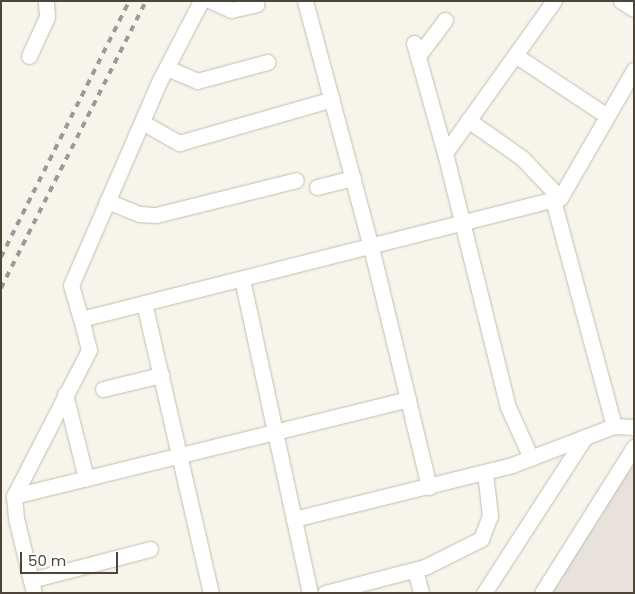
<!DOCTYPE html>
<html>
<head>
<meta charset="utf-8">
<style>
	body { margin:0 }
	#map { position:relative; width:635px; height:594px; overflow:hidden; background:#f7f4eb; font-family:Poppins,sans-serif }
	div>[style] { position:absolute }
	.industrial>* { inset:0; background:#e7e3dc }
	.roads { filter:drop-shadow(0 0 1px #c3bdad) drop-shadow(0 0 1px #c3bdad) }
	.minor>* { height:15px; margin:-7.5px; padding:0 7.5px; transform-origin:7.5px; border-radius:7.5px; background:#fff }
	.rail>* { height:4px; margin-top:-2px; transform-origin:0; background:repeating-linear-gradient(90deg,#9a9a9a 0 6px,transparent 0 12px) }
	span { translate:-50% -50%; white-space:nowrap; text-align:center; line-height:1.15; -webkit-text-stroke:4px #fff; paint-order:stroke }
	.frame { position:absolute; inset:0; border:2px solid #4c4538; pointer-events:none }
	.scale { position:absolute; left:20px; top:552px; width:98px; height:22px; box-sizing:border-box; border:2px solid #4c4538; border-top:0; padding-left:6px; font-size:15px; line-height:18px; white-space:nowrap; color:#4c4538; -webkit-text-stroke:4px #fff; paint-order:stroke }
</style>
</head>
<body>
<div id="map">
	<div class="industrial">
		<i style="clip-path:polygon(634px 462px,634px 593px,546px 593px)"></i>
	</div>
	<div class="roads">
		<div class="minor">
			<i style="left:201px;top:1px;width:91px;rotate:117.4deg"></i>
			<i style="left:159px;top:82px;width:221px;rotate:113.4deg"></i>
			<i style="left:71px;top:285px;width:35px;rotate:74deg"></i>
			<i style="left:81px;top:319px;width:494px;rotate:-14.2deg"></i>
			<i style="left:560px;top:198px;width:148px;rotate:-60deg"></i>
			<i style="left:211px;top:1px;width:22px;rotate:24deg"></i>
			<i style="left:231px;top:10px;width:26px;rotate:-13deg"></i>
			<i style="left:305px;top:1px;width:255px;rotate:75deg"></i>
			<i style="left:371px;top:247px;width:247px;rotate:76.4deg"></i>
			<i style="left:621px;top:1px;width:15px;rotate:32deg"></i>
			<i style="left:414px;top:43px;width:114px;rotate:74.3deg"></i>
			<i style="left:445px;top:153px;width:187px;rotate:-54.4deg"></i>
			<i style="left:515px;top:55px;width:110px;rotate:33.5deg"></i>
			<i style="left:29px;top:56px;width:43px;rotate:-65.2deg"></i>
			<i style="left:47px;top:17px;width:16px;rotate:-94deg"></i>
			<i style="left:418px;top:56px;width:45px;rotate:-53.1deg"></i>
			<i style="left:167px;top:68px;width:33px;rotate:23deg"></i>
			<i style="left:197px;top:81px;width:73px;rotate:-15deg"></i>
			<i style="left:468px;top:120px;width:66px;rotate:35.1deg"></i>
			<i style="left:522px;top:158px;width:55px;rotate:46.5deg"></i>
			<i style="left:142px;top:122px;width:43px;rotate:29.6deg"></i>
			<i style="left:179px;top:143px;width:159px;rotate:-16deg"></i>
			<i style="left:445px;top:153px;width:262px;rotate:76.1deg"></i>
			<i style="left:508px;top:407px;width:56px;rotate:65.7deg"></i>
			<i style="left:317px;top:187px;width:37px;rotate:-14deg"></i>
			<i style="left:107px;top:201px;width:35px;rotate:22deg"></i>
			<i style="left:140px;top:214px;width:16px;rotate:4deg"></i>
			<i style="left:156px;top:215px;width:144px;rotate:-14deg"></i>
			<i style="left:242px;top:279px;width:321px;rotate:77.8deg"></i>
			<i style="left:144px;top:303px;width:298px;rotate:77deg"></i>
			<i style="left:103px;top:389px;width:60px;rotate:-13.6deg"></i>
			<i style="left:65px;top:394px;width:87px;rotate:76deg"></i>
			<i style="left:614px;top:426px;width:20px;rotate:3deg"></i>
			<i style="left:14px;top:496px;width:406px;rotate:-13.8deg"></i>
			<i style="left:294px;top:519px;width:225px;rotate:-13.9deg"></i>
			<i style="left:512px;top:465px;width:109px;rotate:-20.9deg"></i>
			<i style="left:614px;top:426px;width:234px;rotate:-105.1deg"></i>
			<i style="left:415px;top:570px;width:24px;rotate:75deg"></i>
			<i style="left:31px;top:580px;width:123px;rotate:-14.6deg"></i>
			<i style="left:34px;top:593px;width:77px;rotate:-103.5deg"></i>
			<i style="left:16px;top:518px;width:22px;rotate:-95deg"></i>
			<i style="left:14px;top:496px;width:164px;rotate:-62.8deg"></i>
			<i style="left:89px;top:350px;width:32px;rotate:-104deg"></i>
			<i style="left:325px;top:593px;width:103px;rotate:-14.6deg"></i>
			<i style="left:425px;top:567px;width:63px;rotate:-26.6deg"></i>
			<i style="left:481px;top:539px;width:25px;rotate:-69deg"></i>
			<i style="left:490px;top:516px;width:44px;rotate:-96.5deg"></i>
			<i style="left:484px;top:593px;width:186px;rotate:-57.1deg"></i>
			<i style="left:542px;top:593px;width:173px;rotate:-57.8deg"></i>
		</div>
	</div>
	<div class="rail">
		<i style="left:1px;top:257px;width:286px;rotate:-63.4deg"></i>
		<i style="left:1px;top:288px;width:322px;rotate:-63.2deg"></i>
	</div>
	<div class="frame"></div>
	<div class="scale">50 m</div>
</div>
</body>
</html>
